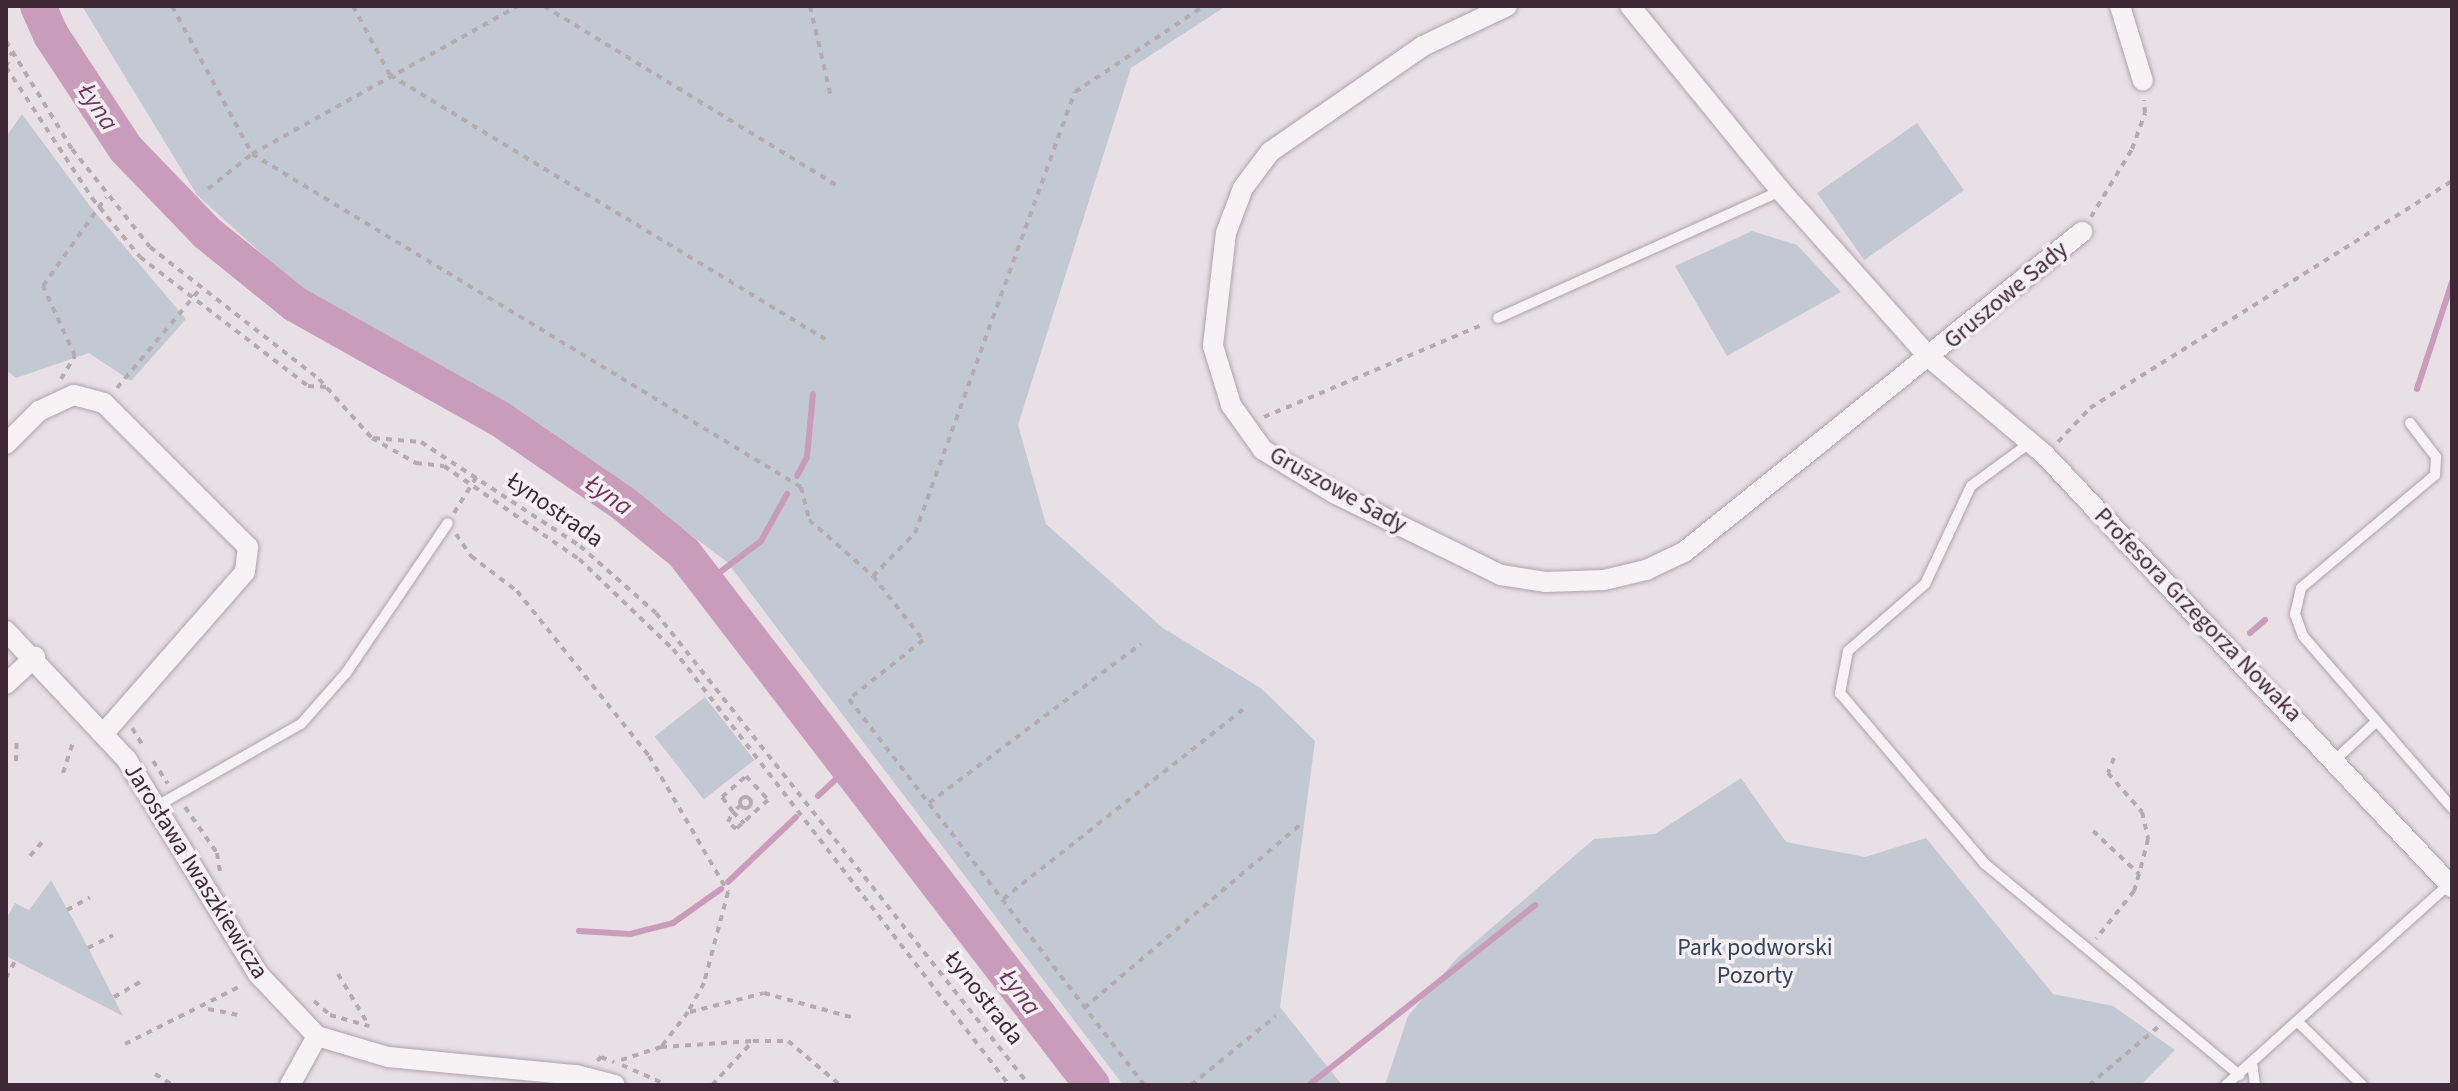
<!DOCTYPE html>
<html>
<head>
<meta charset="utf-8">
<style>
	body { margin:0 }
	#map { position:relative; width:2458px; height:1091px; overflow:hidden; background:#e9e0e6; font-family:"Source Sans 3",sans-serif }
	div>[style] { position:absolute }
	.green>* { inset:0; background:#c2c9d3; transform-origin:0 0 }
	.stream>* { height:6px; margin:-3px; padding:0 3px; transform-origin:3px; border-radius:3px; background:#c99cbb }
	.river>* { height:36px; margin:-18px; padding:0 18px; transform-origin:18px; border-radius:18px; background:#c99cbb }
	.path>* { height:4px; margin-top:-2px; transform-origin:0; background:repeating-linear-gradient(90deg,#b5aab0 0 6px,transparent 0 12px) }
	.path>.ring { margin:-2px; padding:0; box-sizing:content-box; background:none; border:4px solid #b5aab0; border-radius:50% }
	.roads { filter:drop-shadow(0 0 2px #b0a2aa) drop-shadow(0 0 2px #b0a2aa) }
	.service>* { height:10px; margin:-5px; padding:0 5px; transform-origin:5px; border-radius:5px; background:#f7f3f5 }
	.minor>* { height:20px; margin:-10px; padding:0 10px; transform-origin:10px; border-radius:10px; background:#f7f3f5 }
	span { translate:-50% -50%; white-space:nowrap; text-align:center; line-height:1.15; -webkit-text-stroke:7px #f7f0f4; paint-order:stroke }
	.street-label { font-size:24px; color:#402936 }
	.park-label { font-size:24px; color:#36455c }
	.water-label { font-size:26px; color:#74345d; font-style:italic }
	.frame { position:absolute; inset:0; border:8px solid #402936; pointer-events:none }
</style>
</head>
<body>
<div id="map">
	<div class="green">
		<i style="clip-path:polygon(82px 6px,1226px 6px,1131px 68px,1018px 425px,1046px 524px,1163px 628px,1262px 689px,1315px 741px,1280px 1007px,1342px 1085px,1123px 1085px,727px 562px,663px 514px,314px 301px,197px 195px)"></i>
		<i style="clip-path:polygon(22px 114px,90px 206px,186px 319px,131px 381px,89px 353px,16px 378px,6px 370px,6px 137px)"></i>
		<i style="left:1917px;top:123px;width:82px;height:122px;rotate:55deg"></i>
		<i style="clip-path:polygon(1752px 231px,1797px 245px,1841px 292px,1727px 356px,1675px 266px)"></i>
		<i style="left:705px;top:697px;width:80px;height:64px;rotate:52deg"></i>
		<i style="clip-path:polygon(1741px 778px,1786px 842px,1865px 857px,1926px 838px,2053px 994px,2113px 1006px,2175px 1050px,2141px 1085px,1385px 1085px,1408px 1016px,1457px 958px,1594px 839px,1655px 834px)"></i>
		<i style="clip-path:polygon(51px 880px,81px 934px,123px 1016px,6px 956px,6px 919px,15px 903px,29px 910px)"></i>
	</div>
	<div class="stream">
		<i style="left:2417px;top:389px;width:113px;rotate:-71.9deg"></i>
		<i style="left:797px;top:476px;width:21px;rotate:-62deg"></i>
		<i style="left:807px;top:457px;width:63px;rotate:-84.6deg"></i>
		<i style="left:707px;top:582px;width:68px;rotate:-37.2deg"></i>
		<i style="left:761px;top:541px;width:54px;rotate:-61deg"></i>
		<i style="left:2250px;top:633px;width:20px;rotate:-41deg"></i>
		<i style="left:818px;top:796px;width:44px;rotate:-43.2deg"></i>
		<i style="left:728px;top:882px;width:94px;rotate:-43.7deg"></i>
		<i style="left:579px;top:931px;width:51px;rotate:3.4deg"></i>
		<i style="left:630px;top:934px;width:44px;rotate:-14.3deg"></i>
		<i style="left:673px;top:923px;width:59px;rotate:-35.3deg"></i>
		<i style="left:1309px;top:1085px;width:289px;rotate:-38.5deg"></i>
	</div>
	<div class="river">
		<i style="left:38px;top:6px;width:32px;rotate:66deg"></i>
		<i style="left:51px;top:35px;width:136px;rotate:56.7deg"></i>
		<i style="left:126px;top:149px;width:117px;rotate:46deg"></i>
		<i style="left:207px;top:233px;width:113px;rotate:38.9deg"></i>
		<i style="left:295px;top:304px;width:235px;rotate:29.3deg"></i>
		<i style="left:500px;top:419px;width:150px;rotate:34.4deg"></i>
		<i style="left:624px;top:504px;width:77px;rotate:39.2deg"></i>
		<i style="left:684px;top:553px;width:670px;rotate:52.51deg"></i>
	</div>
	<div class="path">
		<i style="left:172px;top:6px;width:168px;rotate:61.6deg"></i>
		<i style="left:252px;top:154px;width:642px;rotate:31.24deg"></i>
		<i style="left:801px;top:487px;width:34px;rotate:76deg"></i>
		<i style="left:809px;top:520px;width:85px;rotate:41.2deg"></i>
		<i style="left:873px;top:576px;width:81px;rotate:52deg"></i>
		<i style="left:923px;top:640px;width:95px;rotate:141.4deg"></i>
		<i style="left:849px;top:699px;width:486px;rotate:52.6deg"></i>
		<i style="left:353px;top:6px;width:78px;rotate:61.8deg"></i>
		<i style="left:390px;top:75px;width:509px;rotate:31.25deg"></i>
		<i style="left:544px;top:6px;width:345px;rotate:31.5deg"></i>
		<i style="left:810px;top:6px;width:93px;rotate:77deg"></i>
		<i style="left:6px;top:41px;width:127px;rotate:58.6deg"></i>
		<i style="left:72px;top:149px;width:125px;rotate:51.5deg"></i>
		<i style="left:150px;top:247px;width:214px;rotate:38deg"></i>
		<i style="left:319px;top:379px;width:79px;rotate:48.1deg"></i>
		<i style="left:372px;top:438px;width:51px;rotate:29.6deg"></i>
		<i style="left:416px;top:463px;width:28px;rotate:6deg"></i>
		<i style="left:444px;top:466px;width:164px;rotate:34.6deg"></i>
		<i style="left:579px;top:559px;width:130px;rotate:43.8deg"></i>
		<i style="left:673px;top:649px;width:550px;rotate:52.38deg"></i>
		<i style="left:6px;top:67px;width:157px;rotate:56.7deg"></i>
		<i style="left:92px;top:198px;width:76px;rotate:50.9deg"></i>
		<i style="left:140px;top:257px;width:212px;rotate:37.5deg"></i>
		<i style="left:308px;top:386px;width:18px;rotate:3deg"></i>
		<i style="left:6px;top:67px;width:16px;rotate:-68deg"></i>
		<i style="left:208px;top:189px;width:56px;rotate:-38.5deg"></i>
		<i style="left:252px;top:154px;width:304px;rotate:-29.1deg"></i>
		<i style="left:2091px;top:217px;width:79px;rotate:-58.9deg"></i>
		<i style="left:2132px;top:149px;width:38px;rotate:-70deg"></i>
		<i style="left:2145px;top:113px;width:13px;rotate:-94deg"></i>
		<i style="left:61px;top:379px;width:27px;rotate:-59deg"></i>
		<i style="left:75px;top:356px;width:77px;rotate:-114.6deg"></i>
		<i style="left:43px;top:286px;width:109px;rotate:-54.7deg"></i>
		<i style="left:117px;top:388px;width:129px;rotate:-50deg"></i>
		<i style="left:1264px;top:417px;width:239px;rotate:-22.9deg"></i>
		<i style="left:374px;top:438px;width:47px;rotate:4.9deg"></i>
		<i style="left:421px;top:442px;width:190px;rotate:33.2deg"></i>
		<i style="left:580px;top:546px;width:101px;rotate:41.4deg"></i>
		<i style="left:656px;top:613px;width:602px;rotate:51.68deg"></i>
		<i style="left:2058px;top:442px;width:47px;rotate:-46.7deg"></i>
		<i style="left:2090px;top:408px;width:427px;rotate:-32.1deg"></i>
		<i style="left:454px;top:513px;width:44px;rotate:-58.1deg"></i>
		<i style="left:456px;top:534px;width:27px;rotate:56deg"></i>
		<i style="left:471px;top:556px;width:58px;rotate:37.3deg"></i>
		<i style="left:517px;top:591px;width:211px;rotate:51.3deg"></i>
		<i style="left:649px;top:756px;width:157px;rotate:59.8deg"></i>
		<i style="left:728px;top:892px;width:94px;rotate:104.8deg"></i>
		<i style="left:704px;top:983px;width:33px;rotate:119deg"></i>
		<i style="left:688px;top:1012px;width:44px;rotate:127.6deg"></i>
		<i style="left:661px;top:1047px;width:48px;rotate:161.9deg"></i>
		<i style="left:873px;top:576px;width:60px;rotate:-45.7deg"></i>
		<i style="left:915px;top:533px;width:469px;rotate:-70.1deg"></i>
		<i style="left:1075px;top:92px;width:155px;rotate:-33.7deg"></i>
		<i style="left:132px;top:728px;width:22px;rotate:58deg"></i>
		<i style="left:2114px;top:758px;width:16px;rotate:112deg"></i>
		<i style="left:2108px;top:773px;width:52px;rotate:48.9deg"></i>
		<i style="left:2142px;top:812px;width:28px;rotate:77deg"></i>
		<i style="left:2148px;top:839px;width:36px;rotate:104deg"></i>
		<i style="left:16px;top:761px;width:24px;rotate:-88deg"></i>
		<i style="left:153px;top:761px;width:27px;rotate:57deg"></i>
		<i style="left:63px;top:773px;width:36px;rotate:-72deg"></i>
		<i style="left:746px;top:776px;width:33px;rotate:47deg"></i>
		<i style="left:768px;top:800px;width:43px;rotate:137.8deg"></i>
		<i style="left:736px;top:829px;width:11px;rotate:-139deg"></i>
		<i style="left:728px;top:822px;width:11px;rotate:-63deg"></i>
		<i style="left:733px;top:812px;width:19px;rotate:-126deg"></i>
		<i style="left:722px;top:797px;width:32px;rotate:-41deg"></i>
		<i class="ring" style="left:739.5px;top:796.5px;width:7px;height:7px"></i>
		<i style="left:929px;top:803px;width:265px;rotate:-36.9deg"></i>
		<i style="left:741px;top:805px;width:11px;rotate:139deg"></i>
		<i style="left:733px;top:812px;width:16px;rotate:45deg"></i>
		<i style="left:185px;top:807px;width:56px;rotate:55.2deg"></i>
		<i style="left:217px;top:853px;width:19px;rotate:81deg"></i>
		<i style="left:2093px;top:831px;width:63px;rotate:43.1deg"></i>
		<i style="left:2139px;top:874px;width:18px;rotate:106deg"></i>
		<i style="left:2134px;top:891px;width:61px;rotate:128.4deg"></i>
		<i style="left:30px;top:856px;width:18px;rotate:-49deg"></i>
		<i style="left:1003px;top:899px;width:310px;rotate:-38.3deg"></i>
		<i style="left:67px;top:910px;width:26px;rotate:-29deg"></i>
		<i style="left:88px;top:948px;width:28px;rotate:-27deg"></i>
		<i style="left:338px;top:974px;width:58px;rotate:59deg"></i>
		<i style="left:6px;top:978px;width:19px;rotate:-62deg"></i>
		<i style="left:114px;top:997px;width:30px;rotate:-30deg"></i>
		<i style="left:314px;top:1001px;width:21px;rotate:41deg"></i>
		<i style="left:330px;top:1015px;width:41px;rotate:15.8deg"></i>
		<i style="left:1084px;top:1008px;width:285px;rotate:-40.3deg"></i>
		<i style="left:208px;top:1009px;width:31px;rotate:11deg"></i>
		<i style="left:690px;top:1012px;width:76px;rotate:-14.4deg"></i>
		<i style="left:764px;top:993px;width:93px;rotate:15.5deg"></i>
		<i style="left:125px;top:1044px;width:130px;rotate:-26.6deg"></i>
		<i style="left:661px;top:1047px;width:92px;rotate:-3.7deg"></i>
		<i style="left:597px;top:1061px;width:6px;rotate:-45deg"></i>
		<i style="left:601px;top:1057px;width:14px;rotate:21deg"></i>
		<i style="left:622px;top:1065px;width:49px;rotate:24deg"></i>
		<i style="left:155px;top:1074px;width:19px;rotate:32deg"></i>
		<i style="left:712px;top:1085px;width:60px;rotate:-47deg"></i>
		<i style="left:753px;top:1041px;width:35px"></i>
		<i style="left:788px;top:1041px;width:68px;rotate:40.2deg"></i>
		<i style="left:1191px;top:1085px;width:109px;rotate:-39.1deg"></i>
		<i style="left:2089px;top:1085px;width:90px;rotate:-40deg"></i>
	</div>
	<div class="roads">
		<div class="service">
			<i style="left:1498px;top:318px;width:310px;rotate:-24.2deg"></i>
			<i style="left:2410px;top:423px;width:43px;rotate:52.6deg"></i>
			<i style="left:2436px;top:457px;width:18px;rotate:93deg"></i>
			<i style="left:2435px;top:475px;width:175px;rotate:139.9deg"></i>
			<i style="left:2301px;top:588px;width:27px;rotate:103deg"></i>
			<i style="left:2295px;top:614px;width:23px;rotate:70deg"></i>
			<i style="left:2303px;top:636px;width:228px;rotate:49.1deg"></i>
			<i style="left:2031px;top:442px;width:74px;rotate:143.7deg"></i>
			<i style="left:1971px;top:486px;width:108px;rotate:115.1deg"></i>
			<i style="left:1925px;top:584px;width:102px;rotate:139deg"></i>
			<i style="left:1848px;top:651px;width:43px;rotate:100.8deg"></i>
			<i style="left:1840px;top:693px;width:223px;rotate:49.7deg"></i>
			<i style="left:1984px;top:863px;width:332px;rotate:39.7deg"></i>
			<i style="left:2335px;top:760px;width:57px;rotate:-42.9deg"></i>
			<i style="left:157px;top:806px;width:166px;rotate:-29.7deg"></i>
			<i style="left:301px;top:724px;width:68px;rotate:-48.6deg"></i>
			<i style="left:346px;top:673px;width:181px;rotate:-55.8deg"></i>
			<i style="left:2298px;top:1022px;width:90px;rotate:44.5deg"></i>
			<i style="left:2252px;top:1063px;width:22px;rotate:82deg"></i>
			<i style="left:2226px;top:1085px;width:300px;rotate:-42deg"></i>
		</div>
		<div class="minor">
			<i style="left:1507px;top:6px;width:93px;rotate:154.5deg"></i>
			<i style="left:1423px;top:46px;width:186px;rotate:145.3deg"></i>
			<i style="left:1270px;top:152px;width:45px;rotate:126.9deg"></i>
			<i style="left:1243px;top:188px;width:48px;rotate:110.7deg"></i>
			<i style="left:1226px;top:233px;width:114px;rotate:96.6deg"></i>
			<i style="left:1213px;top:346px;width:62px;rotate:73deg"></i>
			<i style="left:1231px;top:405px;width:55px;rotate:54.6deg"></i>
			<i style="left:1263px;top:450px;width:83px;rotate:31.2deg"></i>
			<i style="left:1334px;top:493px;width:186px;rotate:26.2deg"></i>
			<i style="left:1501px;top:575px;width:46px;rotate:8.8deg"></i>
			<i style="left:1546px;top:582px;width:58px;rotate:-2deg"></i>
			<i style="left:1604px;top:580px;width:43px;rotate:-13.4deg"></i>
			<i style="left:1646px;top:570px;width:42px;rotate:-25.3deg"></i>
			<i style="left:1684px;top:552px;width:511px;rotate:-38.8deg"></i>
			<i style="left:1630px;top:6px;width:239px;rotate:50.8deg"></i>
			<i style="left:1781px;top:191px;width:224px;rotate:48.3deg"></i>
			<i style="left:1930px;top:358px;width:150px;rotate:40.1deg"></i>
			<i style="left:2045px;top:455px;width:594px;rotate:46.71deg"></i>
			<i style="left:2120px;top:6px;width:78px;rotate:73deg"></i>
			<i style="left:6px;top:444px;width:47px;rotate:-45deg"></i>
			<i style="left:39px;top:411px;width:38px;rotate:-25deg"></i>
			<i style="left:74px;top:395px;width:31px;rotate:15deg"></i>
			<i style="left:104px;top:403px;width:204px;rotate:45deg"></i>
			<i style="left:248px;top:547px;width:25px;rotate:97deg"></i>
			<i style="left:245px;top:572px;width:214px;rotate:131.2deg"></i>
			<i style="left:6px;top:631px;width:177px;rotate:46.8deg"></i>
			<i style="left:127px;top:760px;width:251px;rotate:58.5deg"></i>
			<i style="left:258px;top:974px;width:86px;rotate:46.4deg"></i>
			<i style="left:317px;top:1036px;width:74px;rotate:16.5deg"></i>
			<i style="left:388px;top:1057px;width:189px;rotate:5.5deg"></i>
			<i style="left:576px;top:1075px;width:40px;rotate:14.4deg"></i>
			<i style="left:6px;top:684px;width:40px;rotate:-43deg"></i>
			<i style="left:290px;top:1085px;width:56px;rotate:-61.1deg"></i>
		</div>
	</div>
	<div class="street-label">
		<span style="left:2006px;top:295px;rotate:-40deg">Gruszowe Sady</span>
		<span style="left:1338px;top:490px;rotate:29deg">Gruszowe Sady</span>
		<span style="left:555px;top:510px;rotate:35deg">Łynostrada</span>
		<span style="left:2198px;top:615px;rotate:46deg">Profesora Grzegorza Nowaka</span>
		<span style="left:196px;top:871px;rotate:58deg">Jarosława Iwaszkiewicza</span>
		<span style="left:984px;top:998px;rotate:52deg">Łynostrada</span>
	</div>
	<div class="park-label">
		<span style="left:1755px;top:962px">Park podworski<br>Pozorty</span>
	</div>
	<div class="water-label">
		<span style="left:98px;top:107px;rotate:57deg">Łyna</span>
		<span style="left:609px;top:495px;rotate:36deg">Łyna</span>
		<span style="left:1020px;top:992px;rotate:53deg">Łyna</span>
	</div>
	<div class="frame"></div>
</div>
</body>
</html>
